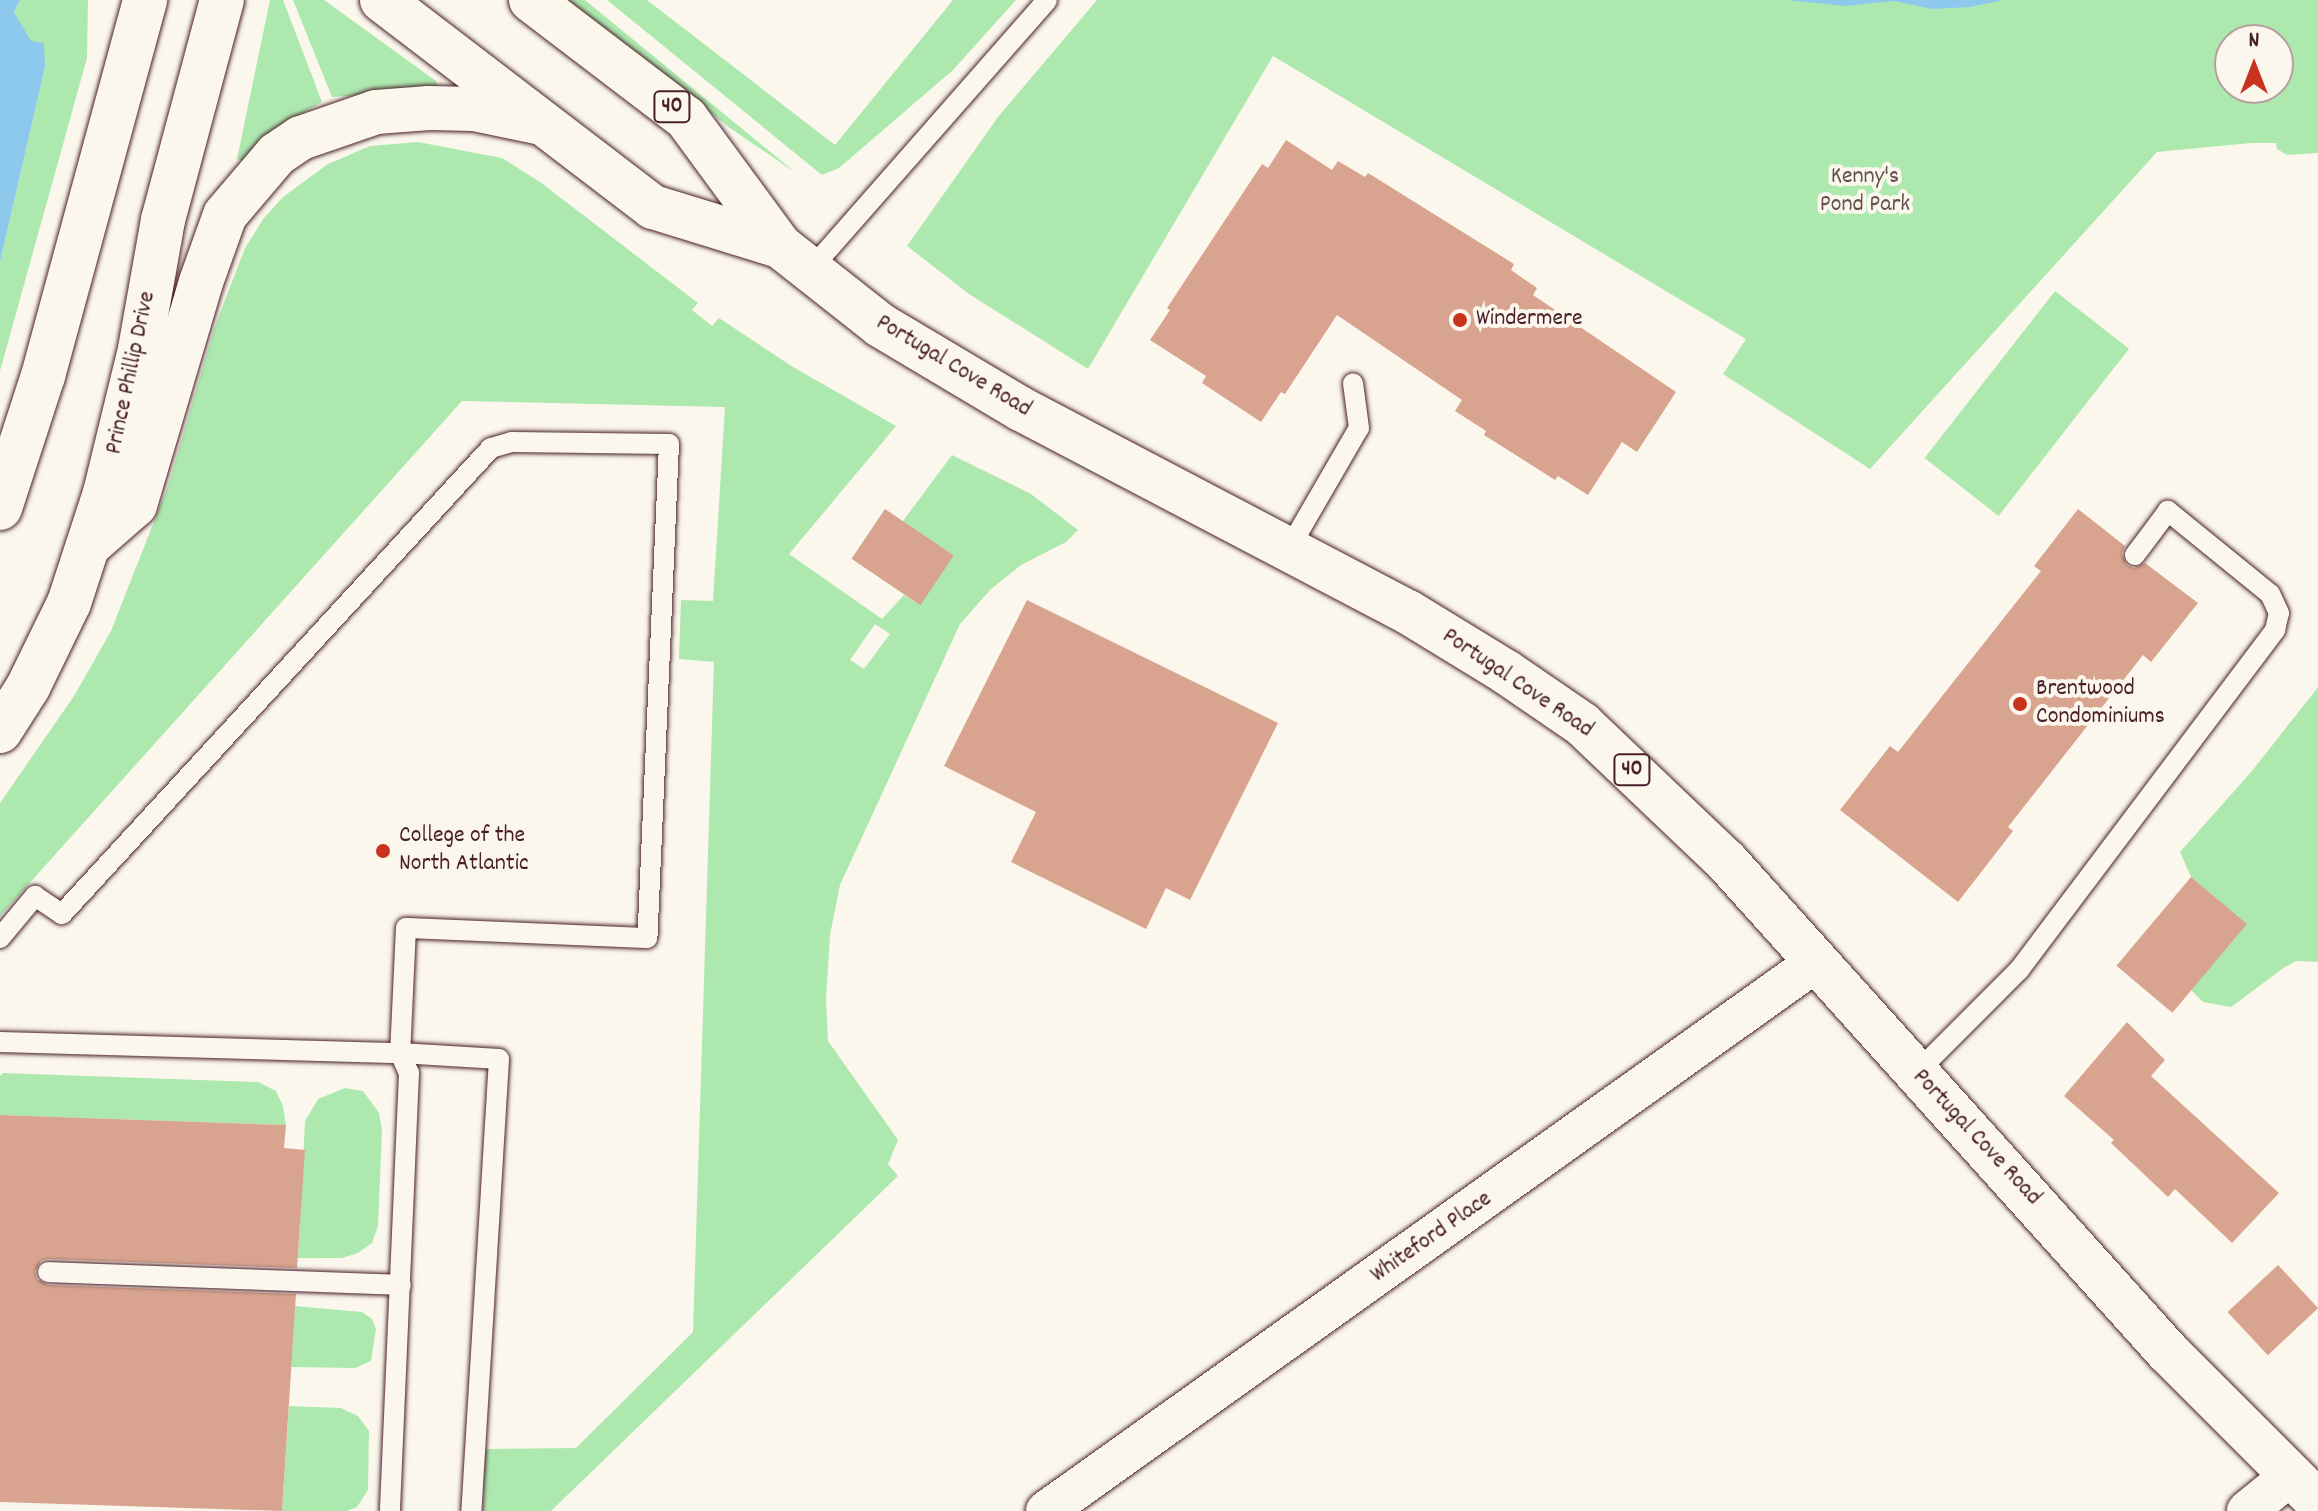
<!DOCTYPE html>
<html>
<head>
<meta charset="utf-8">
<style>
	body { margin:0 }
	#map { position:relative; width:2318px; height:1511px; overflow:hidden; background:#fbf7ec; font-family:Dekko,sans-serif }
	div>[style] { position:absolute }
	.green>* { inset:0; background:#ade9af; transform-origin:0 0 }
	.water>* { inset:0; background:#8dc8ed }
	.building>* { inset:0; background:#d9a48f; transform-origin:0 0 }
	.roads { filter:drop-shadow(0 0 2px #4a1f2b) drop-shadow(0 0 2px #4a1f2b) }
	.service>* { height:20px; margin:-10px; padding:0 10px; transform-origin:10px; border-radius:10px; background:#fbf7ec }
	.minor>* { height:40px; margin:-20px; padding:0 20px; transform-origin:20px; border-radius:20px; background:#fbf7ec }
	.primary>* { height:44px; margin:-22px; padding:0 22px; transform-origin:22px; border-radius:22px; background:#fbf7ec }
	.dots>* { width:22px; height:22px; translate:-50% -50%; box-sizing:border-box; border:4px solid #fbf7ec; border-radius:50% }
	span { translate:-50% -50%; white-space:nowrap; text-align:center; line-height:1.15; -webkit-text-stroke:8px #fbf7ec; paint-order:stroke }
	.shield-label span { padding:2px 6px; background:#fbf7ec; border:2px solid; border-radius:6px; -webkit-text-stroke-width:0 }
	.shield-label { font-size:22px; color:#4a1f2b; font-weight:700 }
	.park-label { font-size:24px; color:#63524c }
	.poi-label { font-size:24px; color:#4a1f2b }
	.left { translate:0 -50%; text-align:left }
	.street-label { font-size:24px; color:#4a1f2b }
	.north { position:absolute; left:2214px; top:24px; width:80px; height:80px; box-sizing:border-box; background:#fbf7ec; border:2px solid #b4a19f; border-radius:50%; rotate:0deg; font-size:22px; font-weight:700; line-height:32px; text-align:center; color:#4a1f2b }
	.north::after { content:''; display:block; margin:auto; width:28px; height:36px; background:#c8321e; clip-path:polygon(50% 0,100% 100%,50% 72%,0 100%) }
</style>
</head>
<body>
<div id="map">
	<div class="green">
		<i style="clip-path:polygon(20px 0,88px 0,87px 58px,0 371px,0 262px,45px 67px,14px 12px)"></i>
		<i style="clip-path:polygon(270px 0,283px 0,322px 102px,288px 122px,243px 161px,237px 159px)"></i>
		<i style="clip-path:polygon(293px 0,324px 0,436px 81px,438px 86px,434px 90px,332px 97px)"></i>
		<i style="clip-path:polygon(568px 0,585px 0,796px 173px,730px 128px)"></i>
		<i style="clip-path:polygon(607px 0,647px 0,835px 145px,953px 0,1016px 0,953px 70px,839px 168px,822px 175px)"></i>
		<i style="clip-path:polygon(evenodd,1097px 0,2318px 0,2318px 153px,2287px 155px,2277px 149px,2276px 143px,2251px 143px,2157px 152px,1870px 469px,1723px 374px,1746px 339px,1273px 56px,1088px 369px,969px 294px,907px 246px,998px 117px,1097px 0,2230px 40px,2278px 40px,2278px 88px,2230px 88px,2230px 40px)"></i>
		<i style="clip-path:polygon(evenodd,418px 142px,502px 158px,540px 182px,698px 303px,692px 310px,712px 326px,719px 318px,793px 367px,896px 426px,789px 554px,882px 619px,904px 595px,920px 605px,903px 521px,952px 455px,1031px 494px,1078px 530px,1066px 542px,1021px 565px,991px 589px,960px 624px,840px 885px,830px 935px,826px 1000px,828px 1041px,898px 1140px,888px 1164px,898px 1176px,551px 1511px,483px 1511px,485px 1449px,576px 1448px,693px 1332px,714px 662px,679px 659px,681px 600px,713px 601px,725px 407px,462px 401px,0 916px,0 803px,74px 696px,111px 631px,168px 486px,214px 329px,245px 248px,264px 218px,283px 197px,328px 164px,370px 146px,418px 142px,875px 624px,890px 634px,864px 669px,850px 660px,875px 624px)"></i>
		<i style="left:2055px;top:291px;width:94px;height:212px;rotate:38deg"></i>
		<i style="clip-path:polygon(2318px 687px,2318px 962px,2296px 961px,2285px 967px,2231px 1007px,2203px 1002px,2191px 990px,2246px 924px,2191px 877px,2180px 852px,2252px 771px)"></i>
		<i style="clip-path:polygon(3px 1073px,258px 1082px,276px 1091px,283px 1106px,286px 1125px,0 1115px,0 1076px)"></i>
		<i style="clip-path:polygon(345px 1088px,363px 1091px,379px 1113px,382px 1130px,378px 1226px,372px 1243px,358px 1253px,342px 1258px,298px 1258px,305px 1121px,318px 1099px)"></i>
		<i style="clip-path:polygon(295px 1306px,362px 1312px,372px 1319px,376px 1329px,371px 1361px,355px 1368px,291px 1367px)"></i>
		<i style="clip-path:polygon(289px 1406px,341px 1408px,358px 1416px,369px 1431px,368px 1490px,357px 1507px,347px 1511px,282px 1511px)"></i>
	</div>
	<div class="water">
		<i style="clip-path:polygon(0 0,20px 0,14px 12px,31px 41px,44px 43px,45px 67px,0 262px)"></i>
		<i style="clip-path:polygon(1786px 0,2003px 0,1970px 7px,1932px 9px,1894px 1px,1845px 6px)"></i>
	</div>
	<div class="building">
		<i style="clip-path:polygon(1286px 140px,1332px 170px,1338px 161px,1365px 177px,1368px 173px,1514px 264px,1511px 270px,1537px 288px,1533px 295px,1676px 392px,1637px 452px,1622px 442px,1588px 495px,1558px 476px,1555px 480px,1484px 435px,1486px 431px,1455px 411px,1462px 400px,1337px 315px,1285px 394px,1281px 392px,1261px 422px,1202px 383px,1206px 376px,1150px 340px,1170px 310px,1167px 308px,1262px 164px,1268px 168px)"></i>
		<i style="left:885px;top:509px;width:83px;height:60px;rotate:34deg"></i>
		<i style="clip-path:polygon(2078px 509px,2125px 546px,2122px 554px,2127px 565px,2134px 568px,2145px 563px,2198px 603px,2151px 662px,2143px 655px,2008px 827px,2013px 831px,1958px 902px,1840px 810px,1890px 746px,1898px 752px,2041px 571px,2034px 566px)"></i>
		<i style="clip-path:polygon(1027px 600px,1278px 723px,1190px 900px,1166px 888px,1146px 929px,1011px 862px,1036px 812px,944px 766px)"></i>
		<i style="left:2191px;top:877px;width:73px;height:116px;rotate:40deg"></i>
		<i style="clip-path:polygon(2127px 1022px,2165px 1060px,2151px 1076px,2279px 1193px,2232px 1243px,2175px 1189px,2168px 1197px,2111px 1143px,2114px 1140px,2064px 1096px)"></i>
		<i style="clip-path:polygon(0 1115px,286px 1125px,284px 1148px,305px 1150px,297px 1268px,48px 1259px,41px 1261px,35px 1271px,37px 1279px,48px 1285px,296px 1294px,282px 1511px,0 1502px)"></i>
		<i style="left:2278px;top:1265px;width:59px;height:69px;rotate:47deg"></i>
	</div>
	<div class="roads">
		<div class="service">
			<i style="left:810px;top:270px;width:359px;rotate:-48.7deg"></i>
			<i style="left:1287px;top:552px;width:143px;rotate:-59.9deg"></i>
			<i style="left:1359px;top:428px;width:45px;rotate:-97.6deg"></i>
			<i style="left:0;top:938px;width:55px;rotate:-50.2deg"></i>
			<i style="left:35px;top:896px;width:32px;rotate:34deg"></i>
			<i style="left:62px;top:914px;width:633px;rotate:-47.37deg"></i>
			<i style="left:491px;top:448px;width:22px;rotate:-16deg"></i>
			<i style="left:512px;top:442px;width:157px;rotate:0.7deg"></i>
			<i style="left:669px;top:444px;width:494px;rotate:92.5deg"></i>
			<i style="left:647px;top:938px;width:241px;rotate:-177.6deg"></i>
			<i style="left:406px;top:928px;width:125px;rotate:92.7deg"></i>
			<i style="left:400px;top:1053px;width:99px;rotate:3.5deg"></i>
			<i style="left:499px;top:1059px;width:453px;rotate:93.5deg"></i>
			<i style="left:0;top:1042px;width:400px;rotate:1.6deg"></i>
			<i style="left:400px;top:1053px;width:22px;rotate:66deg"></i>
			<i style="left:409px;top:1073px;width:438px;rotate:92.5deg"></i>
			<i style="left:1916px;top:1073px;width:146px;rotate:-45deg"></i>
			<i style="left:2019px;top:970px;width:426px;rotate:-53deg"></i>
			<i style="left:2275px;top:630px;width:17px;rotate:-77deg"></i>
			<i style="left:2279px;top:613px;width:21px;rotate:-115deg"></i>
			<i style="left:2270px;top:594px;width:132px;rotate:-140.9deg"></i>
			<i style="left:2168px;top:511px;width:55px;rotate:126.9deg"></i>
			<i style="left:48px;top:1272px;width:353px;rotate:2.1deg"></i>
		</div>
		<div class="minor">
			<i style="left:1046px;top:1511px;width:946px;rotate:-35.49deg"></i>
			<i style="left:2247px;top:1511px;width:55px;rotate:-39.1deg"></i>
		</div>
		<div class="primary">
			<i style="left:382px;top:0;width:341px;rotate:37.4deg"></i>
			<i style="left:653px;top:207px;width:133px;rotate:17.1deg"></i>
			<i style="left:531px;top:0;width:195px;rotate:37.3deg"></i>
			<i style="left:686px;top:118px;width:159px;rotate:53.7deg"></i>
			<i style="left:780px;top:246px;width:127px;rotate:38.3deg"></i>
			<i style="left:880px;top:325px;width:164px;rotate:30.8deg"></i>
			<i style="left:1021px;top:409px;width:437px;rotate:27.7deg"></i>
			<i style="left:1408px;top:612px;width:115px;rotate:31.5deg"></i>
			<i style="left:1506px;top:672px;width:92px;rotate:34.4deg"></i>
			<i style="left:1582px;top:724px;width:199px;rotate:43.6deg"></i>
			<i style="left:1726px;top:861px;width:661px;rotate:48.01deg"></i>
			<i style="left:2168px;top:1352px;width:212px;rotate:45deg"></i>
			<i style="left:0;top:508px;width:139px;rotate:-72deg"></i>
			<i style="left:43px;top:376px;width:390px;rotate:-74.8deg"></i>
			<i style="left:88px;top:546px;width:62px;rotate:-41.1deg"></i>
			<i style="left:135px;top:505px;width:233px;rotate:-73.5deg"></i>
			<i style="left:201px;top:282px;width:71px;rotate:-70.3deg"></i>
			<i style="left:225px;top:215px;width:80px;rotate:-49.6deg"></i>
			<i style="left:277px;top:154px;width:29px;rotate:-34deg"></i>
			<i style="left:301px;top:138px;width:79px;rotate:-19.1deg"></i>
			<i style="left:376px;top:112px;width:53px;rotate:-4.3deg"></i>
			<i style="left:429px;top:108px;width:45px;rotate:1.3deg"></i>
			<i style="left:474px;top:109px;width:64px;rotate:11.7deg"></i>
			<i style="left:0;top:731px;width:52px;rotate:-57.5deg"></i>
			<i style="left:28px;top:687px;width:93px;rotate:-64deg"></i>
			<i style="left:69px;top:603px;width:116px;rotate:-71.9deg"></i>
			<i style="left:105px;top:493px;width:148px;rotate:-76.3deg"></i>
			<i style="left:140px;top:349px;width:131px;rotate:-79.9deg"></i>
			<i style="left:163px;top:220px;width:228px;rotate:-75deg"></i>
		</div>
	</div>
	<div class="dots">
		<i style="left:1460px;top:320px;background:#c8321e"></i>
		<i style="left:2020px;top:704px;background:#c8321e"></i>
		<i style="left:383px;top:851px;background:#c8321e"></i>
	</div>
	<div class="shield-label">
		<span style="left:672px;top:107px">40</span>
		<span style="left:1632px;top:770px">40</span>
	</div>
	<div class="park-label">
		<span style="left:1865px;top:192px">Kenny's<br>Pond Park</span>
	</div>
	<div class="poi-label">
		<span class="left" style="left:1476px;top:320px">Windermere</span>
		<span class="left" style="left:2036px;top:704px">Brentwood<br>Condominiums</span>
		<span class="left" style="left:399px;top:851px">College of the<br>North Atlantic</span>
	</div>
	<div class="street-label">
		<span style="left:953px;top:367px;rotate:31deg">Portugal Cove Road</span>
		<span style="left:132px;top:373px;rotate:-78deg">Prince Phillip Drive</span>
		<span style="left:1517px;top:684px;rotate:34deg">Portugal Cove Road</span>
		<span style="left:1976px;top:1138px;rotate:47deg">Portugal Cove Road</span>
		<span style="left:1432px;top:1238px;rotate:-35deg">Whiteford Place</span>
	</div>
	<div class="north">N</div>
</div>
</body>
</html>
